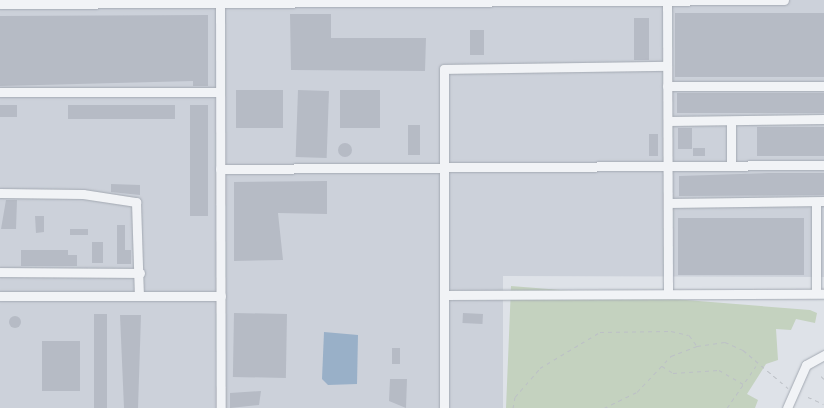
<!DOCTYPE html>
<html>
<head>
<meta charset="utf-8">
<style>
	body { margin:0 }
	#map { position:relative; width:824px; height:408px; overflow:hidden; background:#dee2e8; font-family:"Work Sans",sans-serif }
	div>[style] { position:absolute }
	.built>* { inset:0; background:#ccd1da }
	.green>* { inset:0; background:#c4d2bf }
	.water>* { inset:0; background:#99b0c8 }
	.building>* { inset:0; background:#b6bbc5; transform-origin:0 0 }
	.round { border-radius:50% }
	.path>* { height:1px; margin-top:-0.5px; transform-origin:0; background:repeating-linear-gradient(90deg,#bcc0c6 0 4px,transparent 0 8px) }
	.roads { filter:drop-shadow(0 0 1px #a3a9b2) drop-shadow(0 0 1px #a3a9b2) }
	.minor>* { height:9px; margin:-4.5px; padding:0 4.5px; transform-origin:4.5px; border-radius:4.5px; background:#f1f3f6 }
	span { translate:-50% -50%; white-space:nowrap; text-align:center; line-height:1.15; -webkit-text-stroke:4px #eef1f5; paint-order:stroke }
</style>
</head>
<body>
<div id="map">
	<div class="built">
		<i style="clip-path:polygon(0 0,824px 0,824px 277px,503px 276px,503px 408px,0 408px)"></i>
	</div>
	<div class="green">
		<i style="clip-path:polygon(511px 286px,810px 310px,817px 313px,815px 323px,796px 319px,791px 330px,776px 329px,778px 360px,766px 364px,747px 394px,758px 400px,755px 408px,506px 408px)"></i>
	</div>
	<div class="water">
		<i style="clip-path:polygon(324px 332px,358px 335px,357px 384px,328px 385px,322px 379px)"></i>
	</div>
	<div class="building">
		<i style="left:675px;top:13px;width:149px;height:64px"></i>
		<i style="clip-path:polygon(290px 14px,331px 14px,331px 38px,426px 38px,425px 71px,291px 70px)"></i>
		<i style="clip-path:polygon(208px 15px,208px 86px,193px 86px,193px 81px,0 86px,0 16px)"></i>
		<i style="left:634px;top:18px;width:15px;height:42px"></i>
		<i style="left:470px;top:30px;width:14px;height:25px"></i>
		<i style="left:236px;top:90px;width:47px;height:38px"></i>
		<i style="left:298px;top:90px;width:31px;height:67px;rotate:2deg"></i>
		<i style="left:340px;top:90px;width:40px;height:38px"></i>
		<i style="left:824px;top:93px;width:20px;height:147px;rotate:90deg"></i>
		<i style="left:0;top:105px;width:17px;height:12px"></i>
		<i style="left:68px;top:105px;width:107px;height:14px"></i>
		<i style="left:190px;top:105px;width:18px;height:111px"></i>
		<i style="left:408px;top:125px;width:12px;height:30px"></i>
		<i style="left:757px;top:127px;width:67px;height:29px"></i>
		<i style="left:678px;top:128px;width:14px;height:21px"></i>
		<i style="left:649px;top:134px;width:9px;height:22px"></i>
		<i class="round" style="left:338px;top:143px;width:14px;height:14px"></i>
		<i style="left:693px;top:148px;width:12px;height:8px"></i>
		<i style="clip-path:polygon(769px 173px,824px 173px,824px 195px,679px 196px,679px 176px)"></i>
		<i style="clip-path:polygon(327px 181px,327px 214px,278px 213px,283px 260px,234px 261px,234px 182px)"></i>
		<i style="clip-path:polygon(111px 184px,140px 185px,140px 195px,111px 192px)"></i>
		<i style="clip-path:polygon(6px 200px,17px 200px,16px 229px,1px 229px)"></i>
		<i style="clip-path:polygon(35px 216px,44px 216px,44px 232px,36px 233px)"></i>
		<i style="left:678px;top:218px;width:126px;height:57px"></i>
		<i style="clip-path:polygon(117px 225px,125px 225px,125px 250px,131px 250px,131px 264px,117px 264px)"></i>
		<i style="left:70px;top:229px;width:18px;height:6px"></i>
		<i style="left:92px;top:242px;width:11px;height:21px"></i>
		<i style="clip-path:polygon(21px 250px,68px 250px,68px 255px,77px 255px,77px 266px,21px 266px)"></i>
		<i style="left:234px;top:313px;width:53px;height:64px;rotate:1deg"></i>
		<i style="left:463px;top:313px;width:20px;height:10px;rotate:3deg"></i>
		<i style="left:94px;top:314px;width:13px;height:94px"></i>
		<i style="clip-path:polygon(120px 315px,141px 315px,138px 408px,124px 408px)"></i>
		<i class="round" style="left:9px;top:316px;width:12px;height:12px"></i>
		<i style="left:42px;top:341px;width:38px;height:50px"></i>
		<i style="left:392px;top:348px;width:8px;height:16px"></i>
		<i style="clip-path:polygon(390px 379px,407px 379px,406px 408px,389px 401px)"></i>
		<i style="clip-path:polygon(261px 391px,259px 405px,230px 408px,230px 393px)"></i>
	</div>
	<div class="path">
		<i style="left:662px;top:366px;width:13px;rotate:32deg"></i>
		<i style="left:673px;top:373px;width:46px;rotate:-3.7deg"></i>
		<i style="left:719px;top:370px;width:28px;rotate:30deg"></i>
		<i style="left:821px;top:376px;width:4px;rotate:45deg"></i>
		<i style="left:808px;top:397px;width:17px;rotate:24deg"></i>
		<i style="left:513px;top:408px;width:11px;rotate:-80deg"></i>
		<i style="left:515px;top:397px;width:38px;rotate:-49deg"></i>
		<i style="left:540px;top:368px;width:70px;rotate:-31deg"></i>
		<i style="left:600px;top:332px;width:71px;rotate:-0.8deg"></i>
		<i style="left:671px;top:331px;width:18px;rotate:13deg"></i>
		<i style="left:689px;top:335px;width:14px;rotate:54deg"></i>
		<i style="left:697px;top:346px;width:28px;rotate:-8deg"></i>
		<i style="left:725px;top:342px;width:20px;rotate:24deg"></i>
		<i style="left:743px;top:350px;width:59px;rotate:40.2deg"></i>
		<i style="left:604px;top:408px;width:37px;rotate:-26deg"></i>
		<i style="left:637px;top:392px;width:50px;rotate:-46.6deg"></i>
		<i style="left:671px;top:356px;width:28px;rotate:-21deg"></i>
		<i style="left:727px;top:408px;width:51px;rotate:-55.4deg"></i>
	</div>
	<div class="roads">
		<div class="minor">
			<i style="left:667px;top:1px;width:293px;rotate:89.8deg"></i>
			<i style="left:220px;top:3px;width:405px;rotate:89.9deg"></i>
			<i style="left:0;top:4px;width:784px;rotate:-0.29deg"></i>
			<i style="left:667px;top:86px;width:157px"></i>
			<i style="left:0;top:92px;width:220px"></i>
			<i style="left:668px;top:121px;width:156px;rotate:-0.7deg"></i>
			<i style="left:731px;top:166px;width:45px;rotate:-90deg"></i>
			<i style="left:220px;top:169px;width:604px;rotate:-0.38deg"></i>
			<i style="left:0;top:193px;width:83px;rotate:0.7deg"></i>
			<i style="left:83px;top:194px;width:54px;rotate:8.6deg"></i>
			<i style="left:136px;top:202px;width:94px;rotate:88.2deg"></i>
			<i style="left:668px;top:203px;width:156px;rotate:-0.7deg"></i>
			<i style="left:0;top:272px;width:140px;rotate:0.4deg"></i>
			<i style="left:816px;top:293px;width:91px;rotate:-90deg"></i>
			<i style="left:444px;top:295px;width:380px;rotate:-0.2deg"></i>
			<i style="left:0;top:296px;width:221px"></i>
			<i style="left:444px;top:408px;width:339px;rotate:-90deg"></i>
			<i style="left:444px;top:69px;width:223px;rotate:-0.8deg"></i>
			<i style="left:787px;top:408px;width:47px;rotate:-66.2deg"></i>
			<i style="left:806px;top:365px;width:21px;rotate:-29deg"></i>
		</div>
	</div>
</div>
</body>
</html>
